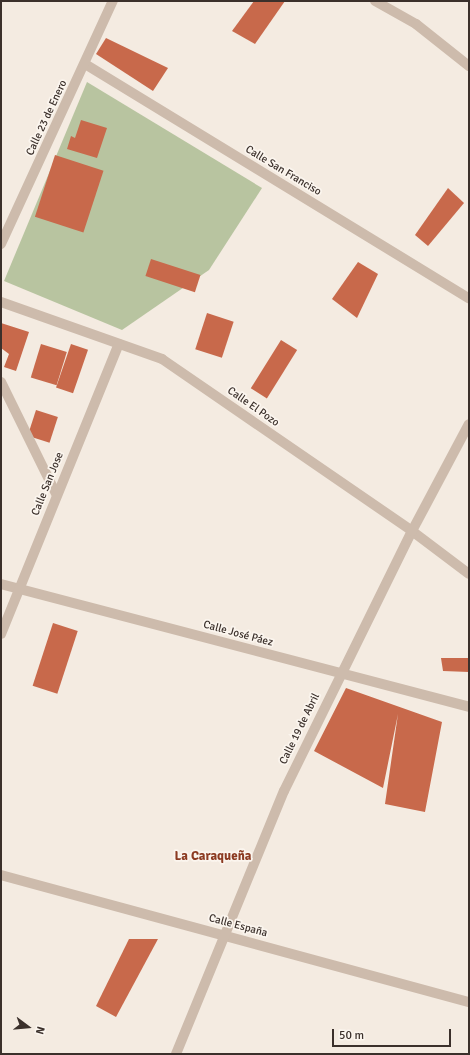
<!DOCTYPE html>
<html>
<head>
<meta charset="utf-8">
<style>
	body { margin:0 }
	#map { position:relative; width:470px; height:1055px; overflow:hidden; background:#f4ebe1; font-family:Signika,sans-serif }
	div>[style] { position:absolute }
	.green>* { inset:0; background:#b8c4a0 }
	.building>* { inset:0; background:#c8694b; transform-origin:0 0 }
	.street>* { height:10px; margin:-5px; padding:0 5px; transform-origin:5px; border-radius:5px; background:#cdbbac }
	span { translate:-50% -50%; white-space:nowrap; text-align:center; line-height:1.15; -webkit-text-stroke:3.5px #fbf5ee; paint-order:stroke }
	.street-label { font-size:11px; color:#3b302b }
	.quarter-label { font-size:13px; color:#8c3b22; font-weight:700 }
	.frame { position:absolute; inset:0; border:2px solid #3b302b; pointer-events:none }
	.north { position:absolute; left:8px; top:1007px; width:40px; height:40px; -webkit-text-stroke:3px #fbf5ee; paint-order:stroke; rotate:106deg; font-size:11px; font-weight:700; line-height:16px; text-align:center; color:#3b302b }
	.north::after { content:''; display:block; margin:auto; width:14px; height:18px; background:#3b302b; clip-path:polygon(50% 0,100% 100%,50% 72%,0 100%) }
	.scale { position:absolute; left:332px; top:1029px; width:119px; height:18px; box-sizing:border-box; border:2px solid #3b302b; border-top:0; padding-left:5px; font-size:12px; line-height:14px; white-space:nowrap; color:#3b302b; -webkit-text-stroke:3px #fbf5ee; paint-order:stroke }
</style>
</head>
<body>
<div id="map">
	<div class="green">
		<i style="clip-path:polygon(87px 82px,262px 188px,209px 270px,122px 330px,4px 281px)"></i>
	</div>
	<div class="building">
		<i style="clip-path:polygon(254px 1px,285px 1px,255px 44px,232px 31px)"></i>
		<i style="clip-path:polygon(106px 38px,168px 68px,153px 91px,96px 54px)"></i>
		<i style="clip-path:polygon(81px 120px,107px 128px,97px 158px,67px 149px,71px 136px,75px 138px)"></i>
		<i style="left:55px;top:155px;width:51px;height:65px;rotate:18deg"></i>
		<i style="clip-path:polygon(448px 188px,464px 203px,428px 246px,415px 235px)"></i>
		<i style="left:151px;top:259px;width:52px;height:18px;rotate:18deg"></i>
		<i style="clip-path:polygon(358px 262px,378px 274px,357px 318px,332px 299px)"></i>
		<i style="left:207px;top:313px;width:28px;height:38px;rotate:18deg"></i>
		<i style="clip-path:polygon(1px 323px,29px 332px,16px 371px,4px 367px,9px 354px,1px 348px)"></i>
		<i style="left:281px;top:340px;width:19px;height:57px;rotate:32deg"></i>
		<i style="left:41px;top:344px;width:27px;height:35px;rotate:17deg"></i>
		<i style="left:71px;top:344px;width:18px;height:46px;rotate:19deg"></i>
		<i style="left:36px;top:410px;width:23px;height:27px;rotate:18deg"></i>
		<i style="left:53px;top:623px;width:26px;height:66px;rotate:18deg"></i>
		<i style="clip-path:polygon(441px 658px,469px 658px,469px 672px,443px 671px)"></i>
		<i style="clip-path:polygon(346px 688px,442px 722px,425px 812px,385px 804px,398px 714px,383px 788px,314px 751px)"></i>
		<i style="clip-path:polygon(129px 939px,158px 939px,116px 1017px,96px 1006px)"></i>
	</div>
	<div class="street">
		<i style="left:375px;top:1px;width:47px;rotate:29.3deg"></i>
		<i style="left:416px;top:24px;width:68px;rotate:38.4deg"></i>
		<i style="left:85px;top:64px;width:450px;rotate:31.4deg"></i>
		<i style="left:1px;top:244px;width:268px;rotate:-65.3deg"></i>
		<i style="left:1px;top:302px;width:171px;rotate:19.5deg"></i>
		<i style="left:162px;top:359px;width:303px;rotate:34.5deg"></i>
		<i style="left:412px;top:531px;width:71px;rotate:37deg"></i>
		<i style="left:1px;top:382px;width:125px;rotate:63.8deg"></i>
		<i style="left:1px;top:584px;width:484px;rotate:14.7deg"></i>
		<i style="left:1px;top:634px;width:313px;rotate:-67.9deg"></i>
		<i style="left:1px;top:875px;width:485px;rotate:15.2deg"></i>
		<i style="left:176px;top:1054px;width:284px;rotate:-67.7deg"></i>
		<i style="left:284px;top:791px;width:290px;rotate:-63.8deg"></i>
		<i style="left:412px;top:531px;width:121px;rotate:-62deg"></i>
	</div>
	<div class="street-label">
		<span style="left:47px;top:118px;rotate:-65deg">Calle 23 de Enero</span>
		<span style="left:283px;top:171px;rotate:31deg">Calle San Franciso</span>
		<span style="left:253px;top:407px;rotate:35deg">Calle El Pozo</span>
		<span style="left:48px;top:484px;rotate:-68deg">Calle San Jose</span>
		<span style="left:238px;top:634px;rotate:15deg">Calle José Páez</span>
		<span style="left:300px;top:729px;rotate:-64deg">Calle 19 de Abril</span>
		<span style="left:238px;top:926px;rotate:15deg">Calle España</span>
	</div>
	<div class="quarter-label">
		<span style="left:213px;top:856px">La Caraqueña</span>
	</div>
	<div class="frame"></div>
	<div class="north">N</div>
	<div class="scale">50 m</div>
</div>
</body>
</html>
